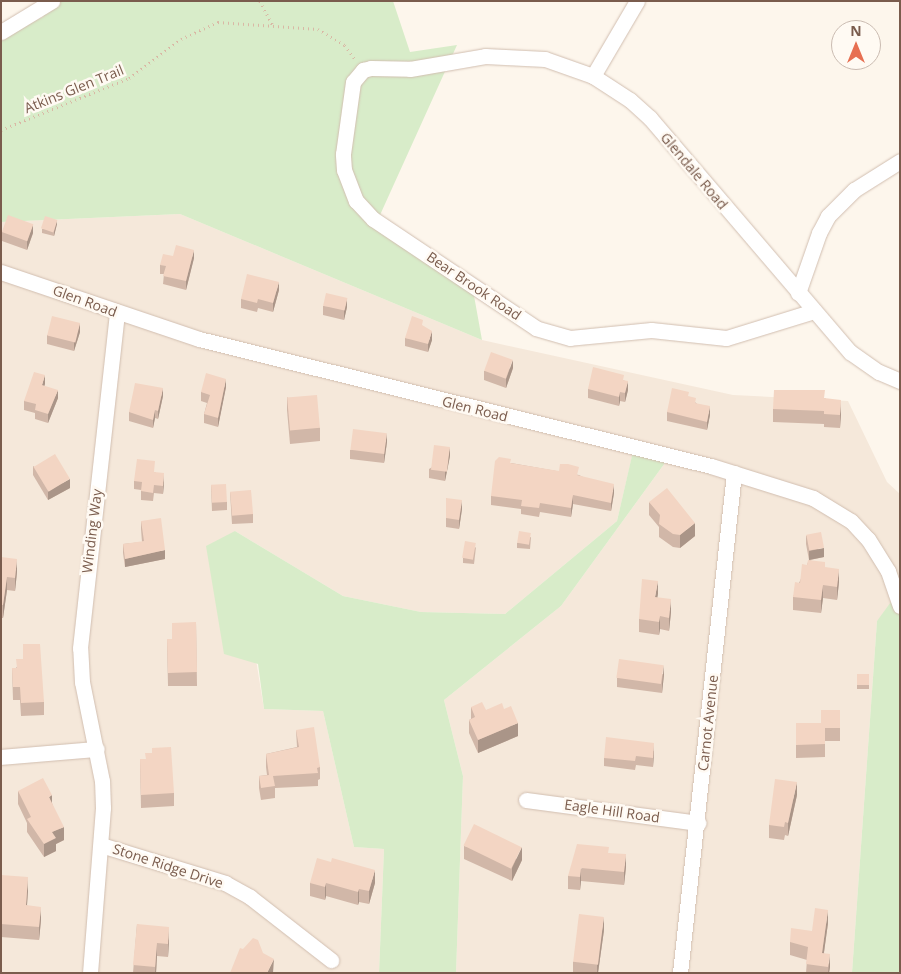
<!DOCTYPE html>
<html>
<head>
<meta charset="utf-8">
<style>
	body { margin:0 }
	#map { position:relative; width:901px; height:974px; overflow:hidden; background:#fdf6ec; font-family:"Open Sans",sans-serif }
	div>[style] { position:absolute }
	.residential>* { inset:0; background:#f5e8da }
	.green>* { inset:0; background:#d8ecc9 }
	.path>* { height:2.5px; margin-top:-1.25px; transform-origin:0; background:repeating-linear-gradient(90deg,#d9b8a5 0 1px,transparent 0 5px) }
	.roads { filter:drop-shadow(0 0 1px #d1beb0) drop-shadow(0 0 1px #d1beb0) }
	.minor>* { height:15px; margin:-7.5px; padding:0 7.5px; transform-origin:7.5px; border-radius:7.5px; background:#fff }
	.wall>* { inset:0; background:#d1b7a8; transform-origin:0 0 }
	.shaded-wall>* { inset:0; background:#aa9588 }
	.building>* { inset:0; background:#f3d5c3; transform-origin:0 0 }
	span { translate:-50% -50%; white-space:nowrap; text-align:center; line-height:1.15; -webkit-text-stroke:5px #fffaf3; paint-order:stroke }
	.street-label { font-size:14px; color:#7a5c4d }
	.frame { position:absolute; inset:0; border:2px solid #7a5c4d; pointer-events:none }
	.north { position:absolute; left:831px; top:20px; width:50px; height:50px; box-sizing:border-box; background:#fffaf3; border:1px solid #cabbb1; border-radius:50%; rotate:0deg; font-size:14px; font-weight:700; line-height:20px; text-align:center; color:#7a5c4d }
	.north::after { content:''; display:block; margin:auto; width:18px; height:22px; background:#e76f51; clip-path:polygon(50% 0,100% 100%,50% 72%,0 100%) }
</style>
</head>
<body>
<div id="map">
	<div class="residential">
		<i style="clip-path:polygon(180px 214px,482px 340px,733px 395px,848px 401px,887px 482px,900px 494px,900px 606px,877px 621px,852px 973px,456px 973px,463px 776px,444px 700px,561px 606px,670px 456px,634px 448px,617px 521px,505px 614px,421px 612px,343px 596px,235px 531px,264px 709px,323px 711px,354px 847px,384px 849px,379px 973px,1px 973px,1px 222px)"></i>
	</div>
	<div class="green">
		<i style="clip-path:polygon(53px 1px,393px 1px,410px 52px,457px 45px,380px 215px,471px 279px,482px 340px,180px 214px,1px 222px,1px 37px,43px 17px)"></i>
		<i style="clip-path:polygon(634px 447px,670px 456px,561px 606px,444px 700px,463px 776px,456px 973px,379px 973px,384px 849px,354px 847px,323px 711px,264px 709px,258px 664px,224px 654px,206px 546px,235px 531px,343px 596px,421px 612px,505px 614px,617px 521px)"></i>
		<i style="clip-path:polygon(896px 595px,900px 607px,900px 973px,852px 973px,877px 621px)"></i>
	</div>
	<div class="path">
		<i style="left:260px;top:1px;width:27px;rotate:62deg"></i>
		<i style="left:1px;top:130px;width:138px;rotate:-22.1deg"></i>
		<i style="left:129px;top:78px;width:65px;rotate:-36.9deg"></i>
		<i style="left:181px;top:39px;width:41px;rotate:-24.7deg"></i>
		<i style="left:218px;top:22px;width:100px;rotate:4deg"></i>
		<i style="left:318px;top:29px;width:31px;rotate:31deg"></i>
		<i style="left:345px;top:45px;width:17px;rotate:54deg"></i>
	</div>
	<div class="roads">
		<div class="minor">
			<i style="left:1px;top:32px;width:60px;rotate:-31.3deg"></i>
			<i style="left:593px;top:76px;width:87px;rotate:-59.6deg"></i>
			<i style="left:1px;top:272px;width:209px;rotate:18.7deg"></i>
			<i style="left:199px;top:339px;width:528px;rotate:13.93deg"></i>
			<i style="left:711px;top:466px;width:107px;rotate:17.4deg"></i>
			<i style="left:813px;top:498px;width:44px;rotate:31.2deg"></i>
			<i style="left:851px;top:521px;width:25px;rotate:47deg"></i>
			<i style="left:868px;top:539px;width:38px;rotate:58deg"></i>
			<i style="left:888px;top:571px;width:37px;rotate:71deg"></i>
			<i style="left:798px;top:293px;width:64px;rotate:-70.7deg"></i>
			<i style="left:819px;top:233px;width:19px;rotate:-62deg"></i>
			<i style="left:828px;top:216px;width:37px;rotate:-45deg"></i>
			<i style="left:854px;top:190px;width:54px;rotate:-32.2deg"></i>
			<i style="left:814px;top:311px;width:92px;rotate:162.9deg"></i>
			<i style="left:726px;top:338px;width:75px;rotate:-173.9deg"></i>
			<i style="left:651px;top:330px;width:81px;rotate:174.4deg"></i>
			<i style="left:570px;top:338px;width:35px;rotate:-164deg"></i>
			<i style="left:536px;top:328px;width:196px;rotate:-146.2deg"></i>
			<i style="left:373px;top:219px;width:25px;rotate:-133deg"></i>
			<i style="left:356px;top:201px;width:33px;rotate:-111deg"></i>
			<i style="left:344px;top:170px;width:16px;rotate:-94deg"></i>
			<i style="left:343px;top:154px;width:73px;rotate:-82.1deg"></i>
			<i style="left:353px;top:82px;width:16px;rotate:-50deg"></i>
			<i style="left:363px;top:70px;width:8px;rotate:-14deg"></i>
			<i style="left:371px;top:68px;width:39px;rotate:1deg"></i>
			<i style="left:410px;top:69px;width:76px;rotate:-9.8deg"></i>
			<i style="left:485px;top:56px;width:60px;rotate:2.9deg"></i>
			<i style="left:545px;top:59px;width:51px;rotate:19.5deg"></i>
			<i style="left:593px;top:76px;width:44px;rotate:33deg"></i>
			<i style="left:630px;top:100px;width:27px;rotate:42deg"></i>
			<i style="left:650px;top:118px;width:308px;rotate:49.5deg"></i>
			<i style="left:850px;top:352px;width:35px;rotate:35deg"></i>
			<i style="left:879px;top:372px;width:23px;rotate:23deg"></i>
			<i style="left:1px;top:757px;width:96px;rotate:-4.8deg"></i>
			<i style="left:526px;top:800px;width:174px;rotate:7.6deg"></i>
			<i style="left:101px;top:845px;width:130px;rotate:17deg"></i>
			<i style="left:225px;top:883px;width:29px;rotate:29deg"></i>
			<i style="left:250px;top:897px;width:103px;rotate:37.9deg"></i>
			<i style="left:90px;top:973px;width:166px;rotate:-85.5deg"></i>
			<i style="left:103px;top:808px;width:27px;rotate:-92deg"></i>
			<i style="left:102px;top:781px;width:101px;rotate:-101.4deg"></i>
			<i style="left:82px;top:682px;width:34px;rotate:-93deg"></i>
			<i style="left:80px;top:648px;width:337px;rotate:-83.7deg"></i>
			<i style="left:680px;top:973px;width:503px;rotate:-83.84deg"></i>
		</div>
	</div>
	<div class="wall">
		<i style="clip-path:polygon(57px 224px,54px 236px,42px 233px,42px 229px)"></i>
		<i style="clip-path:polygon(2px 232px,33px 233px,27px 250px,2px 241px)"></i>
		<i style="clip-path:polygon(173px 256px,194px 258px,186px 290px,163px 284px,164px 274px,160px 274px,160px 265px)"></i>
		<i style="clip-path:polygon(279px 290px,273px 312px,258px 308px,257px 312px,241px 308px,241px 299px)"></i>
		<i style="clip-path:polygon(323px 306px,347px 307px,344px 320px,323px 315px)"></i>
		<i style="clip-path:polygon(80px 332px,74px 351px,47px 344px,47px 335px)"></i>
		<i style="clip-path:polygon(405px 338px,432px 340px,428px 352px,405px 346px)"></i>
		<i style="clip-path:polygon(513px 368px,506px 388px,484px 380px,484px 371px)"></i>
		<i style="clip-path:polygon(624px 380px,628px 390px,625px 402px,620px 401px,619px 406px,588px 398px,588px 389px)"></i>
		<i style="clip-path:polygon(45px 384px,44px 386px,58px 398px,48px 423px,35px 419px,35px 413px,24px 410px,24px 401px)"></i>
		<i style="clip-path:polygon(226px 387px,218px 427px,204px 423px,204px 414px,207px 403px,201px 401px,201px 392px)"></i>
		<i style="clip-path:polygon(163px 396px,158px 419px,155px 418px,153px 428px,129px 421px,129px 412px)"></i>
		<i style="clip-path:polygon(287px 397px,320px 428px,320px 441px,290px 444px,287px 410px)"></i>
		<i style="clip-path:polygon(689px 397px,710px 415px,707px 430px,667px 421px,667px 412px)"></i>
		<i style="clip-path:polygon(825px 398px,841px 413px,840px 428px,824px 427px,824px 424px,773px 422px,773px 409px)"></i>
		<i style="clip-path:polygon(387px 442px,384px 463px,350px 459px,350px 450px)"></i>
		<i style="clip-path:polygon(450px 456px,445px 481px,429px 478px,429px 469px)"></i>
		<i style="clip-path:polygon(511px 463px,579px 475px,614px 493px,611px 511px,573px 504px,571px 517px,540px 512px,539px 517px,521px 514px,521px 509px,491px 505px,491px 496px)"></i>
		<i style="clip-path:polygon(33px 466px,70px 488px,48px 500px,33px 475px)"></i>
		<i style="clip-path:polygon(155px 472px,164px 482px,163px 494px,154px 493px,153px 501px,141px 500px,141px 490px,134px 489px,134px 481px)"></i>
		<i style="clip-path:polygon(211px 485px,227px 502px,227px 510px,212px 511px)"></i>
		<i style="clip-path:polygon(230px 492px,253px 514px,253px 523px,232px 524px)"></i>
		<i style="clip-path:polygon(446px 498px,462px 509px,459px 529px,446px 527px)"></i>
		<i style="clip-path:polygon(649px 502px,695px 536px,680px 548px,673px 547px,659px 537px,659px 527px,649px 515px)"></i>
		<i style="clip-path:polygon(141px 521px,165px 559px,125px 567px,123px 553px,123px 544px,142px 542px,141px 529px)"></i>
		<i style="clip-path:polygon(806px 535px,824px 557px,810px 560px,825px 568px,839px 582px,837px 600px,823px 598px,821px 613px,793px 610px,793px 597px,809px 560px,806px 544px)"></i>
		<i style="clip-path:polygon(531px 537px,530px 549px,517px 548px,517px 543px)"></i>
		<i style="clip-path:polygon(476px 547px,474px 564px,463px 563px,463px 558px)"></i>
		<i style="clip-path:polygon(1px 557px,17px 572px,15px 591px,7px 590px,3px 618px,1px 618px)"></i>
		<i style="clip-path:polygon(658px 594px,657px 597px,671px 612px,669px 631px,660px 629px,659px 635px,639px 632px,639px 619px)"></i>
		<i style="clip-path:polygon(196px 622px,197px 686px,168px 686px,167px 639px,172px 639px)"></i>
		<i style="clip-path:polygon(23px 644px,44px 702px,44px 715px,21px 716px,20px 700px,13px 700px,12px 668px,16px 668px,23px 659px)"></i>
		<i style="clip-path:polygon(664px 674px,662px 693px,617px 687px,617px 678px)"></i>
		<i style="left:857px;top:674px;width:12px;height:15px"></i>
		<i style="clip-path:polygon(471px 707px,486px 710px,504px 709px,518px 736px,478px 753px,469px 733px,469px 720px,471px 719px)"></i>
		<i style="clip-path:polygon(840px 710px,840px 741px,825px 741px,825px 757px,796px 758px,796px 723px,821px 723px)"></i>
		<i style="clip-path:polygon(296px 730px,320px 767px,320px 779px,318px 780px,318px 786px,275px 788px,275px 798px,261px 800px,259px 788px,259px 776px,267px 775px,266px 767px,266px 754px,297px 747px)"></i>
		<i style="clip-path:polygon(654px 751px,653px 767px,636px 765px,635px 770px,604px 766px,604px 758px)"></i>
		<i style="clip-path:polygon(140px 759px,174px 793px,174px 806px,141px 808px)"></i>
		<i style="clip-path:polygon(18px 791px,52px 803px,64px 840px,56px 844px,56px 851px,44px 857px,27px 832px,27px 823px,18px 804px)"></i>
		<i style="clip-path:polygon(797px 795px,788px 836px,785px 835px,784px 840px,769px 838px,769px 825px)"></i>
		<i style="clip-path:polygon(464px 846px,522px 860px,512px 881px,464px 859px)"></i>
		<i style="clip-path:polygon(609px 853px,626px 867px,624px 885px,581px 881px,580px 890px,568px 889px,568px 876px)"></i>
		<i style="clip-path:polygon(331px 862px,375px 883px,369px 904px,359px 902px,358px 905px,326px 896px,325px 900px,310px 896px,310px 883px)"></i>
		<i style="clip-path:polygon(1px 875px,28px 891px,27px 905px,41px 920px,39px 940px,1px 937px)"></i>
		<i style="clip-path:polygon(828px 923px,824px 953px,830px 967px,829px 973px,806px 973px,807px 960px,790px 955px,790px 942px)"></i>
		<i style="clip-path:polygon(137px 924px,169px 940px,168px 957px,157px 956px,156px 973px,133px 973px)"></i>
		<i style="clip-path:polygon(604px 930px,598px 973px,573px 973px,573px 962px)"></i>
	</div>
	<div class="shaded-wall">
		<i style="clip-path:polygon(57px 220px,57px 224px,54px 236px,54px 232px)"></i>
		<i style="clip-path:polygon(33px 224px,33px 233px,27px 250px,27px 241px)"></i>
		<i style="clip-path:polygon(194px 250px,194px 258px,186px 290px,186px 281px)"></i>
		<i style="clip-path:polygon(279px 282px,279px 290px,273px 312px,273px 303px)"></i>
		<i style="clip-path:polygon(347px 298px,347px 307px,344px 320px,344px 311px)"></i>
		<i style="clip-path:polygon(80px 323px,80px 332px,74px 351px,74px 343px)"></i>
		<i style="clip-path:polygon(432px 331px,432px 340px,428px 352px,428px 344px)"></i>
		<i style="clip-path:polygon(513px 360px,513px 368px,506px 388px,506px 379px)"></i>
		<i style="clip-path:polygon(45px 375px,45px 384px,42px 394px,42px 385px)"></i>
		<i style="clip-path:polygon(226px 379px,226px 387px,218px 427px,218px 418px)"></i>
		<i style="clip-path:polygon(628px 381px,628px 390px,625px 402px,625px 393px)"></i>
		<i style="clip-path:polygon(163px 388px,163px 396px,158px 419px,158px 411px)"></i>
		<i style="clip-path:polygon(58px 390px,58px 398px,48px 423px,48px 414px)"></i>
		<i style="clip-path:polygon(620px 392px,620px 401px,619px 406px,619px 397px)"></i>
		<i style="clip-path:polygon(841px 400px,841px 413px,840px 428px,840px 415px)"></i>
		<i style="clip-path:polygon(710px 406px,710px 415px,707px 430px,707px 422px)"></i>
		<i style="clip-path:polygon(155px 410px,155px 418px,153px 428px,153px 420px)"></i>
		<i style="clip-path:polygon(387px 433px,387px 442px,384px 463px,384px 454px)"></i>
		<i style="clip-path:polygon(450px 447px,450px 456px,445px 481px,445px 472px)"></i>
		<i style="clip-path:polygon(164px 473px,164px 482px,163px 494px,163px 486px)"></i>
		<i style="clip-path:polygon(70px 479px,70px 488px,48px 500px,48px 491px)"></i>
		<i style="clip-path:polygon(614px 484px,614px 493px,611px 511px,611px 503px)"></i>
		<i style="clip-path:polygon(573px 495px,573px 504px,571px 517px,571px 508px)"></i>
		<i style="clip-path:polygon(462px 500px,462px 509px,459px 529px,459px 520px)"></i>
		<i style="clip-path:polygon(695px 523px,695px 536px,680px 548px,680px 535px)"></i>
		<i style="clip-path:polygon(824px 548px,824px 557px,809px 560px,809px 551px)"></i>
		<i style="clip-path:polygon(165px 550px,165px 559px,125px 567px,125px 559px)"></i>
		<i style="clip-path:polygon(17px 559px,17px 572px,15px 591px,15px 578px)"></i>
		<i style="clip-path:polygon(839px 569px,839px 582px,837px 600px,837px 587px)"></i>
		<i style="clip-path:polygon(7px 577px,7px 590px,3px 618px,3px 605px)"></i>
		<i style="clip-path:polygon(658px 581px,658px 594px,655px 610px,655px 597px)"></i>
		<i style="clip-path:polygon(823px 585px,823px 598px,821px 613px,821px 600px)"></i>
		<i style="clip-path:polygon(671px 599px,671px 612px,669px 631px,669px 618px)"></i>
		<i style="clip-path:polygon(660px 616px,660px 629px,659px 635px,659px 622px)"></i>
		<i style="clip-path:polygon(664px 665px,664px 674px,662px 693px,662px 684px)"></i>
		<i style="clip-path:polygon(518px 723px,518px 736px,478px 753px,478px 740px)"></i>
		<i style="clip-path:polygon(654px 743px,654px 751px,653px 767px,653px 758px)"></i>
		<i style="clip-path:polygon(797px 782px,797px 795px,788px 836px,788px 823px)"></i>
		<i style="clip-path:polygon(52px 795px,52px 808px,49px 797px)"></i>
		<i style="clip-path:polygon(64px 827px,64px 840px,56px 844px,56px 851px,44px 857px,44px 844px,52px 832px)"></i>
		<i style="clip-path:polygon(522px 847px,522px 860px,512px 881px,512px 868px)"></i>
		<i style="clip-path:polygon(626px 854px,626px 867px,624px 885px,624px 872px)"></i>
		<i style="clip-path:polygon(581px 868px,581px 881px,580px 890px,580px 877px)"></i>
		<i style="clip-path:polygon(375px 870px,375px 883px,369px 904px,369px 891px)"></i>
		<i style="clip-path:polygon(28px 877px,28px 891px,26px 918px,26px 905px)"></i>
		<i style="clip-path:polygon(326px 883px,326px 896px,325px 900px,325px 887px)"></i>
		<i style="clip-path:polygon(359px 889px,359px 902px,358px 905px,358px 892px)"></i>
		<i style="clip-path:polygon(41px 907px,41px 920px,39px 940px,39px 927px)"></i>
		<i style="clip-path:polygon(828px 910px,828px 923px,822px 966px,822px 953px)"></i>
		<i style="clip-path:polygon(604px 917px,604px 930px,598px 973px,597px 973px,597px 965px)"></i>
		<i style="clip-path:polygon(169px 927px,169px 940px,168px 957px,168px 944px)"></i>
		<i style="clip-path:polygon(157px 943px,157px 956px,156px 973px,155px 973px)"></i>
		<i style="clip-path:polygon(830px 954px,830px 967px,829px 973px,828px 973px)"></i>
		<i style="clip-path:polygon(274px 959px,273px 973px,267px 973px)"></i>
	</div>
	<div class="building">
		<i style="left:8px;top:215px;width:27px;height:18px;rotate:20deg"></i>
		<i style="left:45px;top:216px;width:13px;height:13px;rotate:18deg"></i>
		<i style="clip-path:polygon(176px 245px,194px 250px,186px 281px,163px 276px,166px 266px,160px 265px,163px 254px,173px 256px)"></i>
		<i style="clip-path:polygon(247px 274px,279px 282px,273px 303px,258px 299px,257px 303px,241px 299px)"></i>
		<i style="left:326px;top:293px;width:22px;height:13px;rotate:13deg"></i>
		<i style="left:52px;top:316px;width:29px;height:20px;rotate:14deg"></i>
		<i style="clip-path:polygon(412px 316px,423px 320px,422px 325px,432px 331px,428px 344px,405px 338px)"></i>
		<i style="left:491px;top:352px;width:23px;height:20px;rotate:20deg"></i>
		<i style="clip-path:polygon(593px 367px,624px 375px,623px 380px,628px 381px,625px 393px,620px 392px,619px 397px,588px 389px)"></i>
		<i style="clip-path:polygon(34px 372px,45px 375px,42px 385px,58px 390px,48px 414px,35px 410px,36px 404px,24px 401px)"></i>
		<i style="clip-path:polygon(206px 373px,226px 379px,218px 418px,204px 414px,210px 395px,201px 392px)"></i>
		<i style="clip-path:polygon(135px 383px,163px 388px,158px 411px,155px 410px,153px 420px,129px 412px)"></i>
		<i style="clip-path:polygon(672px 388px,689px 392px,688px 396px,696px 398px,695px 403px,710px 406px,707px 422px,667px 412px)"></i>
		<i style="clip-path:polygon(774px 390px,825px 390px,824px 398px,841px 400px,840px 415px,824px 414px,824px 411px,773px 409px)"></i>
		<i style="left:317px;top:395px;width:33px;height:30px;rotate:85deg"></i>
		<i style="left:353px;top:429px;width:34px;height:21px;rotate:7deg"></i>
		<i style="left:434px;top:445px;width:16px;height:25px;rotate:7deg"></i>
		<i style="left:55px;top:454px;width:29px;height:25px;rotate:59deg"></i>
		<i style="clip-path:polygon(499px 457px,511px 459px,510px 463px,559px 471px,560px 464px,568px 464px,579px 467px,577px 475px,614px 484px,611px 503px,573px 495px,571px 508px,540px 503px,539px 508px,521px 506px,522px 500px,491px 496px,495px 461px)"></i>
		<i style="clip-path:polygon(137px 459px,155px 461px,154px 472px,164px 473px,163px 486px,154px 485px,153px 493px,141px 491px,142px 482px,134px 481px)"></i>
		<i style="left:226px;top:484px;width:18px;height:15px;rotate:87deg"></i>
		<i style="clip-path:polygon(667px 488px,695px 523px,680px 535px,673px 534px,659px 524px,660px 515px,649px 502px)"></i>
		<i style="left:251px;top:490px;width:24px;height:21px;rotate:85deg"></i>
		<i style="clip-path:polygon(446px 498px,462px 500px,459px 520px,446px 518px)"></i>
		<i style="clip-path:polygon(161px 518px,165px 550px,125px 559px,123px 544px,144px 541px,141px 521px)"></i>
		<i style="left:519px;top:531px;width:12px;height:12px;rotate:9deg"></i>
		<i style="left:821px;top:532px;width:16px;height:15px;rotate:79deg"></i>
		<i style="left:465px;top:541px;width:11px;height:17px;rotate:10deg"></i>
		<i style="clip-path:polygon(1px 557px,17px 559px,15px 578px,7px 577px,3px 605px,1px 605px)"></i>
		<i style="clip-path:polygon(808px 560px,825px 562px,825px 567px,839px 569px,837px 587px,823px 585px,821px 600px,793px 597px,795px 582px,800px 583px,802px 564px,807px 565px)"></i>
		<i style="clip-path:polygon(642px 579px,658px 581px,655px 597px,671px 599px,669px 618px,660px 616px,659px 622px,639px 619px)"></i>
		<i style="clip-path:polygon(196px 622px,197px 672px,168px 673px,167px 639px,172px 639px,172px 623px)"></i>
		<i style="clip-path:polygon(23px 644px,40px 644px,44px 702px,21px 703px,20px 687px,13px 687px,12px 668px,17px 668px,16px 659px,23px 659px)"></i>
		<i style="left:619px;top:659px;width:45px;height:19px;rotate:8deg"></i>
		<i style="left:857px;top:674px;width:12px;height:11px"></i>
		<i style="clip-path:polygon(482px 702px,486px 710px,502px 703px,504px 709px,511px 706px,518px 723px,478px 740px,469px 720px,475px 717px,471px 707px)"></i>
		<i style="clip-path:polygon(821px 710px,840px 710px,840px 728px,825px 728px,825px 744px,796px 745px,796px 723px,821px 723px)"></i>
		<i style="clip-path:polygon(314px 727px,320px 767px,317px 768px,318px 773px,273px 776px,275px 786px,261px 788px,259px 776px,269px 775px,266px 754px,299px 747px,296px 730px)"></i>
		<i style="clip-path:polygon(606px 737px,654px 743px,653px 758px,636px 756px,635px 761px,604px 758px)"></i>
		<i style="clip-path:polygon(171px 747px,174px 793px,141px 795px,140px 759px,146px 759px,145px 753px,152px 753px,152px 748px)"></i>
		<i style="clip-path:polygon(43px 778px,52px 795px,49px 797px,64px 827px,52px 832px,56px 838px,44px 844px,27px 819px,31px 817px,18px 791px)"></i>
		<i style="clip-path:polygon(775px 779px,797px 782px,788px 823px,785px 822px,784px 827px,769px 825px)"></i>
		<i style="left:474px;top:824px;width:53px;height:24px;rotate:26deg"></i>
		<i style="clip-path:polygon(577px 844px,609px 847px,608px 853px,626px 854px,624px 872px,581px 868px,580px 877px,568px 876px)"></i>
		<i style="clip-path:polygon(317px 858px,331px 862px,332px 858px,375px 870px,369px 891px,359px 889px,358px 892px,326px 883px,325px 887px,310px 883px)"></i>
		<i style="clip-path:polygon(1px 875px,28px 877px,26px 905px,41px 907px,39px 927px,1px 924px)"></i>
		<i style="clip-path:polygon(815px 908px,828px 910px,822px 953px,830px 954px,828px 967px,806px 964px,808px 947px,790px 942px,791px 928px,812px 931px)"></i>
		<i style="left:579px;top:914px;width:25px;height:48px;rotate:7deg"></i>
		<i style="clip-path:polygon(137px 924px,169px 927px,168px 944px,157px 943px,155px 967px,133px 965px)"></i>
		<i style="clip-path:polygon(253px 938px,258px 940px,263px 953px,274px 959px,267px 973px,230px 973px,240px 948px,243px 949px)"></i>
	</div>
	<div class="street-label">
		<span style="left:74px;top:89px;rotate:-22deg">Atkins Glen Trail</span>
		<span style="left:694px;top:171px;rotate:50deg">Glendale Road</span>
		<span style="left:474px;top:286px;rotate:34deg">Bear Brook Road</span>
		<span style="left:85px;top:301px;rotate:20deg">Glen Road</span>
		<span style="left:475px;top:409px;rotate:14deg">Glen Road</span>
		<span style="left:92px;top:531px;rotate:-83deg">Winding Way</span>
		<span style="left:708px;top:723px;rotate:-84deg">Carnot Avenue</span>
		<span style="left:612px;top:811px;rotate:8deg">Eagle Hill Road</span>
		<span style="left:168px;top:866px;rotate:18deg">Stone Ridge Drive</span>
	</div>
	<div class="frame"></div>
	<div class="north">N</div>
</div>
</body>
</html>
